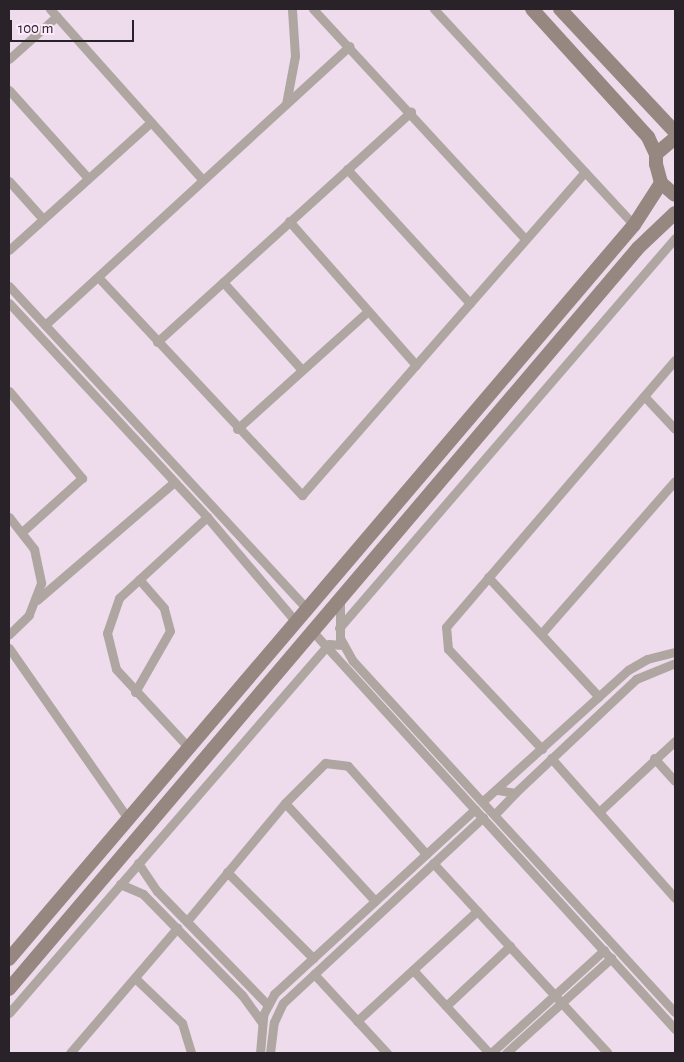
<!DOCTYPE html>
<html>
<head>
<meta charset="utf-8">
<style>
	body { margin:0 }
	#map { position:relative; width:684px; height:1062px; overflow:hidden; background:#eedcec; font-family:"Alegreya Sans",sans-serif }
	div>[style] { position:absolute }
	.street>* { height:9px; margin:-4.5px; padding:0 4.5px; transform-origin:4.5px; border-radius:4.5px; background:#b0a6a1 }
	.secondary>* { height:14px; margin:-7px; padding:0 7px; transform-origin:7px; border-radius:7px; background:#968881 }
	span { translate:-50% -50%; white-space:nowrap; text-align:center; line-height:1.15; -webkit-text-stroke:4.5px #fce9fa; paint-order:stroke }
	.frame { position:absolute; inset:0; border:10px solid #292228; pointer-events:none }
	.scale { position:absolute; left:10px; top:20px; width:124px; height:22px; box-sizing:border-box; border:2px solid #292228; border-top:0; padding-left:6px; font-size:15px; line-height:18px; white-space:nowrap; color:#292228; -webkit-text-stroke:4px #fce9fa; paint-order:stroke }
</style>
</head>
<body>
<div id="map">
	<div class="street">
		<i style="left:50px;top:9px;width:229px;rotate:48.2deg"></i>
		<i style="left:313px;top:9px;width:313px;rotate:47.3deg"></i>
		<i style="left:434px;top:9px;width:294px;rotate:47.2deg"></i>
		<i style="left:9px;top:59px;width:64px;rotate:-41.9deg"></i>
		<i style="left:9px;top:90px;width:118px;rotate:48.1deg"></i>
		<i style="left:286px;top:104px;width:49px;rotate:-79.4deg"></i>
		<i style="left:295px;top:56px;width:47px;rotate:-93.7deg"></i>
		<i style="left:347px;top:169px;width:182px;rotate:47.5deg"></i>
		<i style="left:9px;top:181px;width:51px;rotate:48.2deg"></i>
		<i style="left:289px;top:221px;width:192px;rotate:48.6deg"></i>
		<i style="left:9px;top:250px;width:191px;rotate:-42deg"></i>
		<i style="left:98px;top:277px;width:299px;rotate:46.9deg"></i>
		<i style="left:302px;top:495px;width:429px;rotate:-48.8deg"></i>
		<i style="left:223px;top:282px;width:118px;rotate:48.1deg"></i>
		<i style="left:9px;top:286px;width:441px;rotate:47.3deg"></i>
		<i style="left:9px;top:303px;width:292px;rotate:47.2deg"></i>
		<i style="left:207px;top:517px;width:139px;rotate:49.7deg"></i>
		<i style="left:45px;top:325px;width:413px;rotate:-42.5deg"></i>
		<i style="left:157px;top:342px;width:343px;rotate:-42.2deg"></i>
		<i style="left:9px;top:391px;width:114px;rotate:50deg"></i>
		<i style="left:82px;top:478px;width:81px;rotate:138deg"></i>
		<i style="left:644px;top:396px;width:45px;rotate:46.8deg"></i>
		<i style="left:237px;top:429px;width:176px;rotate:-42deg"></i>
		<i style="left:9px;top:517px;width:41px;rotate:52deg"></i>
		<i style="left:34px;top:549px;width:35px;rotate:78deg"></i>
		<i style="left:41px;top:583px;width:34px;rotate:111deg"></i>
		<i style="left:29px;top:615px;width:28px;rotate:136deg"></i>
		<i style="left:488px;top:577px;width:163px;rotate:47.2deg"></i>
		<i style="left:37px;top:600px;width:181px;rotate:-40.7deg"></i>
		<i style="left:340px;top:601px;width:37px;rotate:90deg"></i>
		<i style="left:340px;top:638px;width:26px;rotate:61deg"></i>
		<i style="left:353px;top:661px;width:476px;rotate:47.5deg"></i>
		<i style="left:339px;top:628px;width:515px;rotate:-49.25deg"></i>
		<i style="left:314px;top:633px;width:536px;rotate:47.65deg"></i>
		<i style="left:541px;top:634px;width:203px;rotate:-48.8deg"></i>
		<i style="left:9px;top:648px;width:210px;rotate:55.1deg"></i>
		<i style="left:135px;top:692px;width:70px;rotate:-60.2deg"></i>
		<i style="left:170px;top:631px;width:24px;rotate:-105deg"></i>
		<i style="left:164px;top:608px;width:38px;rotate:-131deg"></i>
		<i style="left:190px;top:749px;width:109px;rotate:-132.8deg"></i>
		<i style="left:116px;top:669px;width:37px;rotate:-104deg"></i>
		<i style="left:107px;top:633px;width:37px;rotate:-71deg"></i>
		<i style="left:119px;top:598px;width:120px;rotate:-42.6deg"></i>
		<i style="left:542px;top:749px;width:137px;rotate:-133.2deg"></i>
		<i style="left:448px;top:649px;width:22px;rotate:-95deg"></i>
		<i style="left:446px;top:627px;width:352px;rotate:-49.4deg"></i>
		<i style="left:551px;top:758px;width:187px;rotate:48.5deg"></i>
		<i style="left:654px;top:758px;width:31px;rotate:48deg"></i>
		<i style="left:498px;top:790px;width:17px;rotate:10deg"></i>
		<i style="left:515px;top:793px;width:166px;rotate:-43.3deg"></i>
		<i style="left:636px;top:679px;width:42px;rotate:-22.3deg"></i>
		<i style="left:483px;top:801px;width:195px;rotate:-42.1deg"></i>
		<i style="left:628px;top:670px;width:22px;rotate:-30deg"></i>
		<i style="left:647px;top:659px;width:29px;rotate:-14deg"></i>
		<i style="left:285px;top:803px;width:133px;rotate:47.4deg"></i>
		<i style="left:599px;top:812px;width:104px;rotate:-43.1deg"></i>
		<i style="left:495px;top:814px;width:29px;rotate:-46deg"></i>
		<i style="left:138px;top:863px;width:34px;rotate:56deg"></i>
		<i style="left:157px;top:891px;width:158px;rotate:45.8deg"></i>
		<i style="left:433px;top:863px;width:258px;rotate:47.4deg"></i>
		<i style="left:227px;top:872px;width:122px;rotate:45deg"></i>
		<i style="left:120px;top:884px;width:25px;rotate:23deg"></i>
		<i style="left:143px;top:894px;width:141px;rotate:45.6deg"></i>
		<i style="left:242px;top:995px;width:34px;rotate:54deg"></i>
		<i style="left:187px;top:921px;width:153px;rotate:-50.3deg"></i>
		<i style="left:285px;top:803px;width:57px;rotate:-45deg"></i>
		<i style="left:325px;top:763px;width:23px;rotate:7deg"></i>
		<i style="left:348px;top:766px;width:118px;rotate:48.4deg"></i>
		<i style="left:413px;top:970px;width:113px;rotate:47.5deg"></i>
		<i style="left:314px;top:974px;width:108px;rotate:47.3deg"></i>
		<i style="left:135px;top:978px;width:65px;rotate:43.8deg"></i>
		<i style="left:182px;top:1023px;width:31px;rotate:73deg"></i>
		<i style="left:446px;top:1006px;width:88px;rotate:-43.2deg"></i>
		<i style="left:9px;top:1013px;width:488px;rotate:-49.1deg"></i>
		<i style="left:329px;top:644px;width:13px;rotate:4deg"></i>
		<i style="left:357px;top:1021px;width:163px;rotate:-42.5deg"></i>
		<i style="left:70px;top:1053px;width:165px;rotate:-49.4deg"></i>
		<i style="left:260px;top:1053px;width:38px;rotate:-85deg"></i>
		<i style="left:263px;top:1015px;width:24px;rotate:-62deg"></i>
		<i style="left:274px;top:994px;width:273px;rotate:-42.6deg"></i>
		<i style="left:270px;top:1053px;width:31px;rotate:-83deg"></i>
		<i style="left:274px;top:1022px;width:21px;rotate:-65deg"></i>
		<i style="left:283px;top:1003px;width:273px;rotate:-42.9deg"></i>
		<i style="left:491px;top:1053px;width:153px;rotate:-42.3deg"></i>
		<i style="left:506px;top:1053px;width:142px;rotate:-42.1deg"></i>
	</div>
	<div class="secondary">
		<i style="left:532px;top:9px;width:173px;rotate:47.8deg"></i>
		<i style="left:648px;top:137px;width:19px;rotate:65deg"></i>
		<i style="left:560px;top:9px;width:168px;rotate:46.9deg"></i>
		<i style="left:675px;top:138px;width:25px;rotate:140deg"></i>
		<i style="left:656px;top:154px;width:10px;rotate:90deg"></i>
		<i style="left:656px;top:164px;width:20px;rotate:75deg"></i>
		<i style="left:661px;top:183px;width:18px;rotate:41deg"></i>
		<i style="left:9px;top:959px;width:964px;rotate:-49.59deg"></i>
		<i style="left:634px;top:225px;width:50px;rotate:-57.3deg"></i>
		<i style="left:9px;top:989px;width:972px;rotate:-49.67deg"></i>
		<i style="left:638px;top:248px;width:51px;rotate:-43.4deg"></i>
	</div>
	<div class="frame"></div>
	<div class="scale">100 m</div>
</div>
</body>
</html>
